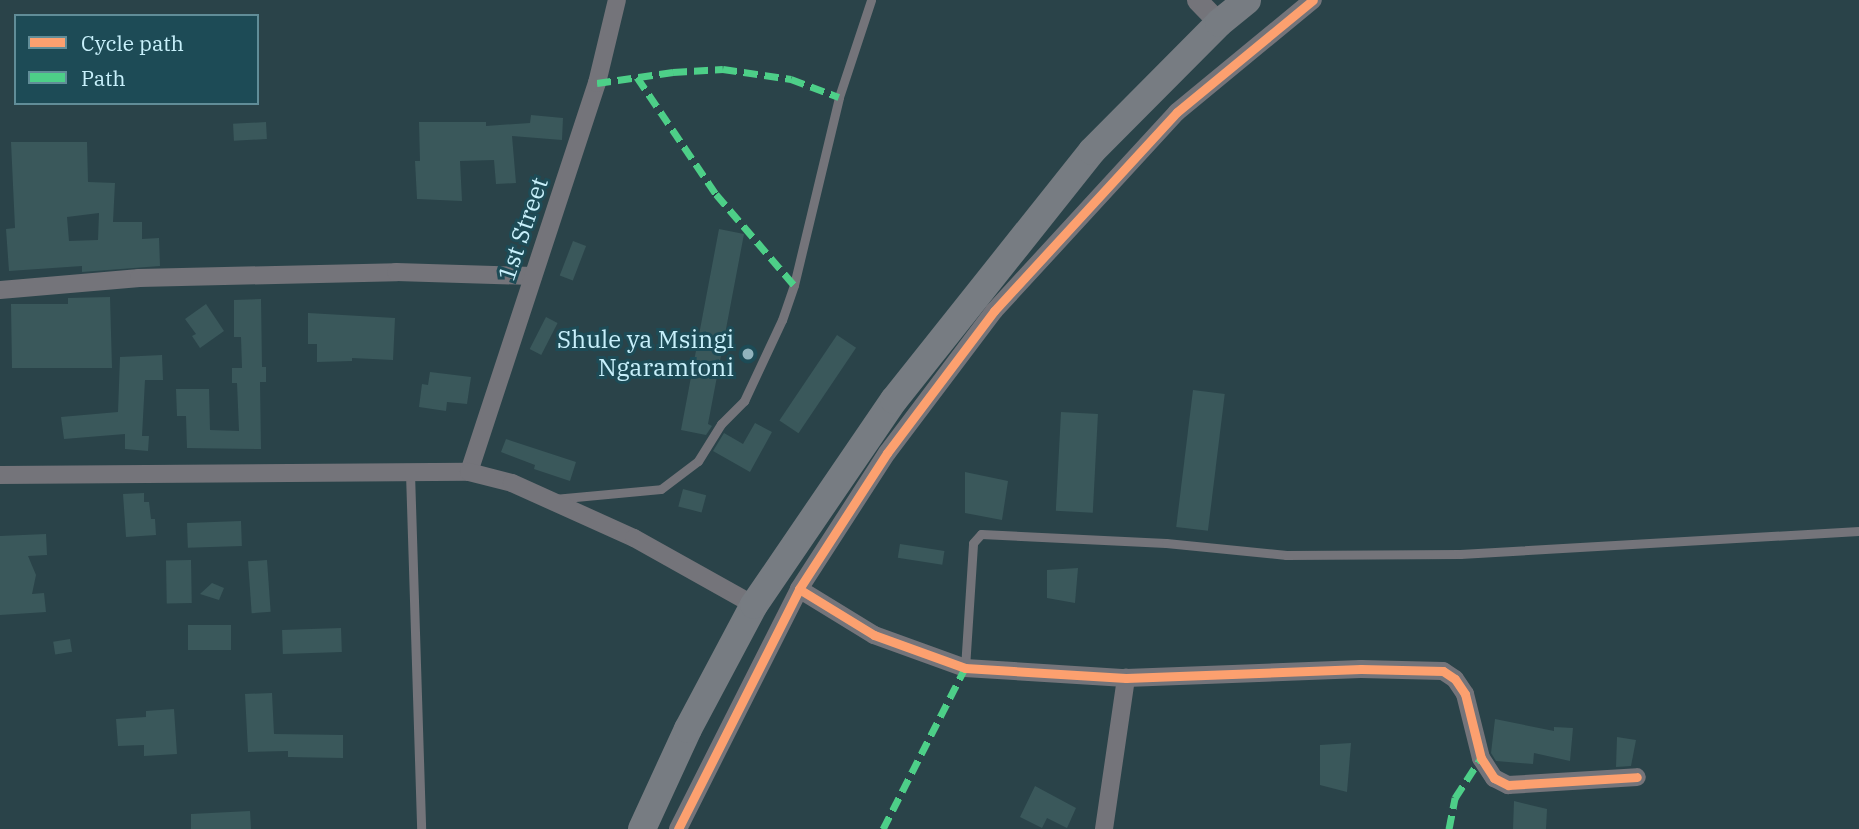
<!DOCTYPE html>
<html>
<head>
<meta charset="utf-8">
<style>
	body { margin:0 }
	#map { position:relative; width:1859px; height:829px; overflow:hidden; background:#2a4349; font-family:"IBM Plex Serif",serif }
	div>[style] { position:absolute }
	.building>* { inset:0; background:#3a585b; transform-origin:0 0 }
	.service>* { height:9px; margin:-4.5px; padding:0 4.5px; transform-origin:4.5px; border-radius:4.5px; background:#74747a }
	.minor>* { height:18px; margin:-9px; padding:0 9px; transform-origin:9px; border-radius:9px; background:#74747a }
	.tertiary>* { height:21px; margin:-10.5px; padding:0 10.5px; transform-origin:10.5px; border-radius:10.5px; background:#74747a }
	.trunk>* { height:28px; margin:-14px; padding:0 14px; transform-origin:14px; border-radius:14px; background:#777c82 }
	.quiet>* { height:7px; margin-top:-3.5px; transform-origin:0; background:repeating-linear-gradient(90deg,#4dcf88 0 14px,transparent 0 21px) }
	.cycleway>* { height:9px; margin:-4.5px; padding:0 4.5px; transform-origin:4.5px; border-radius:4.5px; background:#fca06f }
	.dots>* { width:19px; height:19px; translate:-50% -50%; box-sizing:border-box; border:4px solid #1d4b56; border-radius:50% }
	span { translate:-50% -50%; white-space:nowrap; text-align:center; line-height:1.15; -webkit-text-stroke:6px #1d4b56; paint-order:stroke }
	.street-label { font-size:24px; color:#c8f0fb }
	.poi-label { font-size:24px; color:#c8f0fb }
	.right { translate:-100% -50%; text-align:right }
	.legend { position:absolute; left:14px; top:14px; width:245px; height:91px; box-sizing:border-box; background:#1d4b56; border:2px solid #618d98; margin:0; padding:9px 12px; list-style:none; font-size:21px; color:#c8f0fb }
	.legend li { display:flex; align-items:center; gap:14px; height:35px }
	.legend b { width:35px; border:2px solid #618d98 }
</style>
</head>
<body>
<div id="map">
	<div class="building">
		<i style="clip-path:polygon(531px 115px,563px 118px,562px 140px,512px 136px,516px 183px,496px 184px,494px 160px,460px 161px,462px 201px,417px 199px,415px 161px,420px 161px,419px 122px,486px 122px,486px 126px,530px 123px)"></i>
		<i style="left:266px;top:122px;width:17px;height:33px;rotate:87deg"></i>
		<i style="clip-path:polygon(evenodd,11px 142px,87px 142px,88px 182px,115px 183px,113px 222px,142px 222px,142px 239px,159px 238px,160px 266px,82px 272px,82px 266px,9px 271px,6px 229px,15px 228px,11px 142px,99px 213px,98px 240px,69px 241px,67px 217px,99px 213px)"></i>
		<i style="clip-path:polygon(719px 229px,744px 234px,708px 424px,712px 426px,706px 435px,681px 430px)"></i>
		<i style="left:573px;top:241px;width:14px;height:37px;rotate:21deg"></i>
		<i style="clip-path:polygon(110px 297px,112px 368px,12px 368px,11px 304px,68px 304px,68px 298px)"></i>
		<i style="clip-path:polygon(261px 299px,262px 367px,266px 367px,266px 382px,260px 382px,261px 449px,187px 448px,186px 416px,177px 416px,176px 389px,209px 389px,210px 430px,239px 431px,237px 383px,232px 383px,232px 368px,242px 368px,241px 337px,234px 337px,234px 300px)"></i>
		<i style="clip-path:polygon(206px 304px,224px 331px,200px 348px,192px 336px,196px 334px,185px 319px)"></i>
		<i style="clip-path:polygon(308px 313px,395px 318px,393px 360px,352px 358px,352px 361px,317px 362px,317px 344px,308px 344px)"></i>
		<i style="left:546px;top:317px;width:13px;height:36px;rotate:27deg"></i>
		<i style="left:837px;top:335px;width:23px;height:103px;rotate:34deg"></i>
		<i style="clip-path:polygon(162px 355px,163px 380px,145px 380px,142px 436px,149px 436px,148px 451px,125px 449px,125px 434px,64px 439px,61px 417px,118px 412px,120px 357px)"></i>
		<i style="clip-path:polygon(430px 372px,471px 377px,467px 404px,447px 402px,446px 411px,419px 407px,422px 384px,428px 385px)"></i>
		<i style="left:1193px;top:390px;width:32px;height:138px;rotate:7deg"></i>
		<i style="left:1061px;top:412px;width:37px;height:99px;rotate:3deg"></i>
		<i style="clip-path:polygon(755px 423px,772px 432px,750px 472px,713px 451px,724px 433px,743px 444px)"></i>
		<i style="clip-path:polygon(506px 439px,576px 462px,570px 481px,534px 469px,535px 465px,501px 452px)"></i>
		<i style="clip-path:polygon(965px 472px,1008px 481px,1002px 520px,965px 513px)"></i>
		<i style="left:683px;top:489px;width:24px;height:18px;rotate:15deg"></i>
		<i style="clip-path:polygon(144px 493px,144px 502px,149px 502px,151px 519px,155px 519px,156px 535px,126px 537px,123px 494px)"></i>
		<i style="left:241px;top:521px;width:25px;height:54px;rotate:88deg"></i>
		<i style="clip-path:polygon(46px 534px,47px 555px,28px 556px,36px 575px,32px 594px,44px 593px,46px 612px,0 615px,0 536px)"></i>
		<i style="left:900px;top:544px;width:45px;height:14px;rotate:9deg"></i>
		<i style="left:191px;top:560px;width:43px;height:25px;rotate:89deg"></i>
		<i style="left:267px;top:560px;width:52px;height:19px;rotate:86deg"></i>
		<i style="clip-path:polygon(1078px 568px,1075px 603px,1047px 598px,1047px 570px)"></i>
		<i style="clip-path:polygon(212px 583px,224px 588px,219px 600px,200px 594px)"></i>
		<i style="left:188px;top:625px;width:43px;height:25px"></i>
		<i style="left:341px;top:628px;width:24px;height:59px;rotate:88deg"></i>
		<i style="left:70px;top:639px;width:13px;height:17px;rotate:81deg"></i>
		<i style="clip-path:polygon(272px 693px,274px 734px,343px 735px,343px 758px,288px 757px,288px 751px,248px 752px,245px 694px)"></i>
		<i style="clip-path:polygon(174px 709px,177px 754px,144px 756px,144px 745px,118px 746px,116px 719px,146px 717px,146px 711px)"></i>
		<i style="clip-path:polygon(1495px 719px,1554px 731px,1554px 727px,1573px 728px,1570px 761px,1534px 753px,1533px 764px,1496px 761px,1491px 753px)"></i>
		<i style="clip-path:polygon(1617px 737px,1636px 740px,1631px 766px,1616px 767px)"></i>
		<i style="clip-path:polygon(1351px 743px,1347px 792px,1320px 785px,1320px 745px)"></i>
		<i style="clip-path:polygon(1035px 786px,1076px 808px,1067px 828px,1047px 818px,1042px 828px,1020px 817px)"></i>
		<i style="clip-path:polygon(1514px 801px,1547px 809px,1546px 829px,1513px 829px)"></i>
		<i style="clip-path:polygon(250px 811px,251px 829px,191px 829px,191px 814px)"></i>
	</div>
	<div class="service">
		<i style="left:410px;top:473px;width:356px;rotate:88.2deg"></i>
		<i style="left:554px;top:499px;width:107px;rotate:-5.3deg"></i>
		<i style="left:661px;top:489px;width:46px;rotate:-37.1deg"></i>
		<i style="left:698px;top:461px;width:44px;rotate:-58.1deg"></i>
		<i style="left:721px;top:424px;width:33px;rotate:-45deg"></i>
		<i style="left:744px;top:401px;width:89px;rotate:-64.9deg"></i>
		<i style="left:782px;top:320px;width:37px;rotate:-71deg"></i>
		<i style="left:794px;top:285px;width:193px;rotate:-76.5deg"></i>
		<i style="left:839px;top:97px;width:102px;rotate:-71.7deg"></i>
		<i style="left:965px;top:668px;width:125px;rotate:-86.3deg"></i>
		<i style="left:973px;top:543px;width:12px;rotate:-48deg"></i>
		<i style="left:981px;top:534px;width:185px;rotate:2.8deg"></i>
		<i style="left:1166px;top:543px;width:121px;rotate:5.7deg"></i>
		<i style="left:1286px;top:555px;width:174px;rotate:-0.3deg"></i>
		<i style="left:1460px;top:554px;width:400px;rotate:-3.3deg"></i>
	</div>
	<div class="minor">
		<i style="left:0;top:290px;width:140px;rotate:-4.9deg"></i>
		<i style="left:139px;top:278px;width:257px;rotate:-1.3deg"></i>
		<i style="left:396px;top:272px;width:137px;rotate:1.7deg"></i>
		<i style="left:469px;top:472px;width:410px;rotate:-71.8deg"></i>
		<i style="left:597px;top:83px;width:85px;rotate:-76.5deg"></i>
		<i style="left:0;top:475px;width:469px;rotate:-0.4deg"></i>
		<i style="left:469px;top:472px;width:44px;rotate:14.3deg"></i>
		<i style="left:512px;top:483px;width:134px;rotate:24.3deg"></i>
		<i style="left:634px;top:538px;width:137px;rotate:29.2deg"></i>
		<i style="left:799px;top:589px;width:88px;rotate:31.5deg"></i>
		<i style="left:874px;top:635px;width:97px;rotate:19.9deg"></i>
		<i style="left:965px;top:668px;width:161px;rotate:3.6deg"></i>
		<i style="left:1126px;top:678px;width:235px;rotate:-2.2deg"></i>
		<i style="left:1361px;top:669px;width:82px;rotate:1.4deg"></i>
		<i style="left:1443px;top:671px;width:14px;rotate:34deg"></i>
		<i style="left:1455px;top:679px;width:18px;rotate:56deg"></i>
		<i style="left:1465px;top:694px;width:66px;rotate:76deg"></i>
		<i style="left:1481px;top:758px;width:24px;rotate:57deg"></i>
		<i style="left:1494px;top:778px;width:16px;rotate:27deg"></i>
		<i style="left:1508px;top:785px;width:129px;rotate:-3.5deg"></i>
		<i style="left:678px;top:829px;width:269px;rotate:-63.2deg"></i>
		<i style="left:799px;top:589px;width:162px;rotate:-57.1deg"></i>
		<i style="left:887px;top:453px;width:178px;rotate:-53deg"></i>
		<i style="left:994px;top:311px;width:270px;rotate:-47.4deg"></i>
		<i style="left:1177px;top:112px;width:176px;rotate:-39.5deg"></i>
		<i style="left:1104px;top:829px;width:153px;rotate:-81.7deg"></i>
	</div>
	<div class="tertiary">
		<i style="left:1197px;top:0;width:32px;rotate:46deg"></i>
	</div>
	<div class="trunk">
		<i style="left:642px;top:829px;width:110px;rotate:-65.3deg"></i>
		<i style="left:688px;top:729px;width:140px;rotate:-62deg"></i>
		<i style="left:754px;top:605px;width:248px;rotate:-55.7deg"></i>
		<i style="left:894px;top:400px;width:318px;rotate:-51.5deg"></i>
		<i style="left:1092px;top:151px;width:180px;rotate:-45.2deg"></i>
		<i style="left:1219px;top:23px;width:36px;rotate:-39deg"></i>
	</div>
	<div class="quiet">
		<i style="left:637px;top:77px;width:141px;rotate:56deg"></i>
		<i style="left:716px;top:194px;width:120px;rotate:49.4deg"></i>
		<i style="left:597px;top:83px;width:77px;rotate:-8.2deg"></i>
		<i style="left:673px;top:72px;width:50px;rotate:-3.4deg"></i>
		<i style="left:723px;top:69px;width:69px;rotate:8.4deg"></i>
		<i style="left:791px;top:79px;width:51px;rotate:20.6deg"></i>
		<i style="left:883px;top:829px;width:181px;rotate:-63deg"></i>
		<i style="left:1449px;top:829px;width:32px;rotate:-79deg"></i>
		<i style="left:1455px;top:798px;width:48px;rotate:-57deg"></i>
	</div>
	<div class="cycleway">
		<i style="left:799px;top:589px;width:88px;rotate:31.5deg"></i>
		<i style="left:874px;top:635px;width:97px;rotate:19.9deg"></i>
		<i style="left:965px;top:668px;width:161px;rotate:3.6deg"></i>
		<i style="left:1126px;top:678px;width:235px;rotate:-2.2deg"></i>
		<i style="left:1361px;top:669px;width:82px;rotate:1.4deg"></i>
		<i style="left:1443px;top:671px;width:14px;rotate:34deg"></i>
		<i style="left:1455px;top:679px;width:18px;rotate:56deg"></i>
		<i style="left:1465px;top:694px;width:66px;rotate:76deg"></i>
		<i style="left:1481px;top:758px;width:24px;rotate:57deg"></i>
		<i style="left:1494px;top:778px;width:16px;rotate:27deg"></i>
		<i style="left:1508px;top:785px;width:129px;rotate:-3.5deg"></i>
		<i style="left:678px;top:829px;width:269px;rotate:-63.2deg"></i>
		<i style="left:799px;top:589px;width:162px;rotate:-57.1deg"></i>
		<i style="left:887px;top:453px;width:178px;rotate:-53deg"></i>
		<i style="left:994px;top:311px;width:270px;rotate:-47.4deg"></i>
		<i style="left:1177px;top:112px;width:176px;rotate:-39.5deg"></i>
	</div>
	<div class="dots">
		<i style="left:748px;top:354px;background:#91b3bd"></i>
	</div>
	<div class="street-label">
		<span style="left:523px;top:229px;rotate:-71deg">1st Street</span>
	</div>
	<div class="poi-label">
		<span class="right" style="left:734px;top:354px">Shule ya Msingi<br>Ngaramtoni</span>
	</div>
	<ul class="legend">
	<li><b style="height:9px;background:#fca06f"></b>Cycle path</li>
	<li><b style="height:9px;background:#4dcf88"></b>Path</li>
	</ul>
</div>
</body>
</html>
